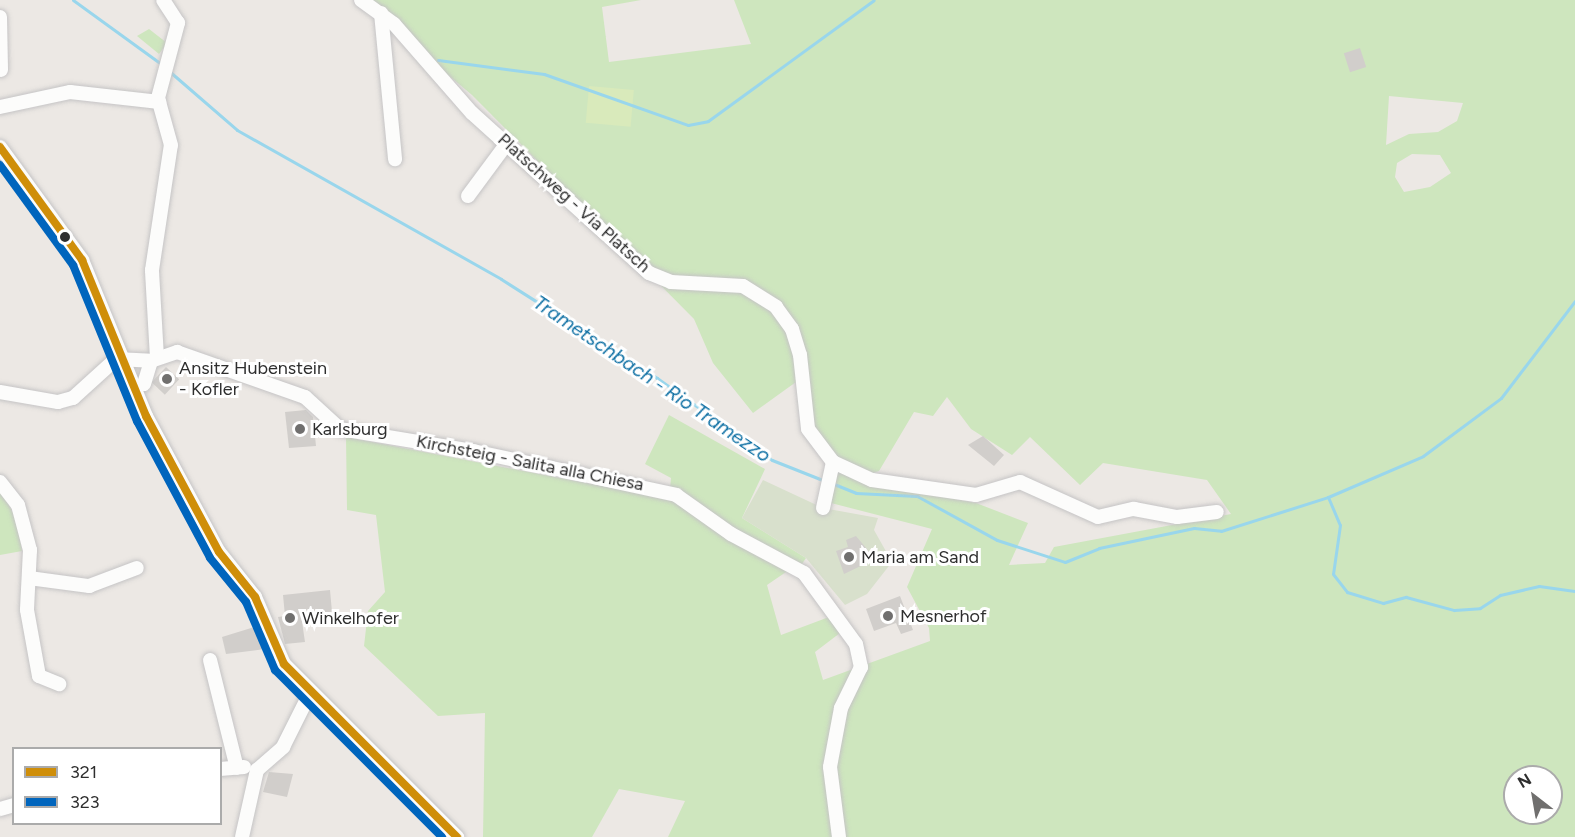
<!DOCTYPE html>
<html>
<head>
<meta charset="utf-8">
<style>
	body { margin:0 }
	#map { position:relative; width:1575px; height:837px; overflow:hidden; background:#ece8e4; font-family:Figtree,sans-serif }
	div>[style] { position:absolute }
	.green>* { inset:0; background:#cee6be }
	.cemetery>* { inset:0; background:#d8e0cc }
	.pitch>* { inset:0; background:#d9eabb; transform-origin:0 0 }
	.stream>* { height:3px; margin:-1.5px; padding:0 1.5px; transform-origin:1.5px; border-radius:1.5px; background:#99d6ec }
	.building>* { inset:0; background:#d1cecb; transform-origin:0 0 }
	.roads { filter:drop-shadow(0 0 2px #c5c4c5) drop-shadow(0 0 2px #c5c4c5) }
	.minor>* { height:14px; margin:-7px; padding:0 7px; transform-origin:7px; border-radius:7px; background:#fcfcfb }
	.bus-1>* { height:8px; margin:-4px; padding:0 4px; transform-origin:4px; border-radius:4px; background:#cf8e09 }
	.bus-2>* { height:8px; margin:-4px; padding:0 4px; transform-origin:4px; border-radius:4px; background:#0065bd }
	.dots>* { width:16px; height:16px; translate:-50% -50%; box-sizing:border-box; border:3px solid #fff; border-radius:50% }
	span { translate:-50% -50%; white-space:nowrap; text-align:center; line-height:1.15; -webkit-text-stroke:6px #fff; paint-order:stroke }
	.street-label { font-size:18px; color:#2e2e2e }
	.poi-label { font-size:18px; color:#2e2e2e }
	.left { translate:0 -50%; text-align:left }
	.water-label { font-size:20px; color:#0d6fa3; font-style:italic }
	.legend { position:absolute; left:12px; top:747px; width:210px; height:78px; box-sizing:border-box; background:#fff; border:2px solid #ababab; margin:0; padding:8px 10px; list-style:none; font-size:18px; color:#2e2e2e }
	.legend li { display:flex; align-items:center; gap:12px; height:30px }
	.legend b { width:30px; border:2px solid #ababab }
	.north { position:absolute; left:1503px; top:765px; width:60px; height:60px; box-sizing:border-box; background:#fff; border:2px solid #ababab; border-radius:50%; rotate:329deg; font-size:16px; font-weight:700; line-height:24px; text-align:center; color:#2e2e2e }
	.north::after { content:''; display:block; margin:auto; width:21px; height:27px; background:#706f6e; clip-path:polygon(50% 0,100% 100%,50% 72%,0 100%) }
</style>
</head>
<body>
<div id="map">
	<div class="green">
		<i style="clip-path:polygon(evenodd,359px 0,641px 0,602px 7px,609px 62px,751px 44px,734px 0,1575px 0,1575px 837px,668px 837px,685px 801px,619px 789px,592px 837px,483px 837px,485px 713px,438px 716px,364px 646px,368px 611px,385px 592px,376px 515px,347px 510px,346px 437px,669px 499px,671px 478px,645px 464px,669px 415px,765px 469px,742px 518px,806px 558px,795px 574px,786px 572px,767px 585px,781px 635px,829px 617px,840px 633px,815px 652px,823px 680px,930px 641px,929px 628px,907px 587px,932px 529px,831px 503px,838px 470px,866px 482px,976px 503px,1028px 523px,1009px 565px,1045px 563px,1054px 547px,1231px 514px,1207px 480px,1103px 463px,1080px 485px,1030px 437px,1012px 455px,971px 429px,947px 397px,933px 416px,914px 412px,879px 471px,870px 474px,834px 458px,815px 433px,796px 382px,753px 413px,713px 363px,694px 319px,472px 95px,359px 0,1389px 96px,1463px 103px,1457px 121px,1438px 132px,1409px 134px,1386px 145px,1389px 96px,359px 0,1412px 154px,1440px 155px,1451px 173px,1430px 187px,1404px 192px,1395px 177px,1397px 163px,1412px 154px,359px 0,1515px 777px,1551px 777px,1551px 813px,1515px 813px,1515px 777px)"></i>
		<i style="clip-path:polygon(149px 29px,167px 43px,159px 54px,137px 36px)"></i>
		<i style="clip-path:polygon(0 490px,16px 518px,22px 551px,0 555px)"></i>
	</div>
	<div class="cemetery">
		<i style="clip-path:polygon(763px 480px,823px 508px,878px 518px,874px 530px,892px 562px,867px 594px,845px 605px,806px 558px,742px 518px)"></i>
	</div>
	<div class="pitch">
		<i style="left:589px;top:86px;width:45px;height:37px;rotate:5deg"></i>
	</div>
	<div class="stream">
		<i style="left:73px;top:0;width:109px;rotate:36deg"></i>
		<i style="left:438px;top:60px;width:107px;rotate:7.5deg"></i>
		<i style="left:544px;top:74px;width:153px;rotate:19.5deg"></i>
		<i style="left:688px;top:125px;width:20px;rotate:-11deg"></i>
		<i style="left:708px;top:121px;width:205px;rotate:-36.1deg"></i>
		<i style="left:169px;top:71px;width:90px;rotate:40.9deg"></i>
		<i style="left:237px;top:130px;width:303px;rotate:29.4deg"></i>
		<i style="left:501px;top:279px;width:185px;rotate:32.4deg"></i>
		<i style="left:657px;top:378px;width:141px;rotate:35.5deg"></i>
		<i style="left:772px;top:460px;width:57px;rotate:21.6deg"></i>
		<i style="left:834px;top:484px;width:24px;rotate:22deg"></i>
		<i style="left:856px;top:493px;width:61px;rotate:2.8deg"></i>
		<i style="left:917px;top:496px;width:91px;rotate:28.8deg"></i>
		<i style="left:997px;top:540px;width:71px;rotate:17.9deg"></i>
		<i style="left:1065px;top:562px;width:37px;rotate:-22deg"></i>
		<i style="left:1099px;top:548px;width:97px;rotate:-11.9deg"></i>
		<i style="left:1194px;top:528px;width:27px;rotate:6deg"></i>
		<i style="left:1221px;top:531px;width:112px;rotate:-17.6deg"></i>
		<i style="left:1328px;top:497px;width:103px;rotate:-23.3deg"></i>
		<i style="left:1423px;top:456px;width:97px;rotate:-36.6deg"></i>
		<i style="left:1501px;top:398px;width:122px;rotate:-52.7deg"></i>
		<i style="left:1328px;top:497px;width:30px;rotate:67deg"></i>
		<i style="left:1340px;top:525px;width:49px;rotate:98.1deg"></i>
		<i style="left:1333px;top:574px;width:23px;rotate:52deg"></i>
		<i style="left:1347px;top:592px;width:38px;rotate:17deg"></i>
		<i style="left:1383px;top:603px;width:24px;rotate:-15deg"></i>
		<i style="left:1406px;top:597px;width:50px;rotate:15.2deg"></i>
		<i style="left:1454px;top:610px;width:26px;rotate:-4deg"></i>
		<i style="left:1480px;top:608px;width:24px;rotate:-33deg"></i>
		<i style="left:1500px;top:595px;width:40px;rotate:-13deg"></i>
		<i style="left:1539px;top:586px;width:36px;rotate:8deg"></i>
	</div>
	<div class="building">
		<i style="left:1360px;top:48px;width:20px;height:17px;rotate:72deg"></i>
		<i style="left:166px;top:367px;width:18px;height:21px;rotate:43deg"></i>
		<i style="clip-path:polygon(306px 410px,313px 417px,316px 446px,289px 448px,285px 412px)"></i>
		<i style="clip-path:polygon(983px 436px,1004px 455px,994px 466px,968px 445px)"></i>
		<i style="clip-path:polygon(856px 536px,872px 555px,869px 562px,844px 574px,836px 551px,848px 547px,846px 540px)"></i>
		<i style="clip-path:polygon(330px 590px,332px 612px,301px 615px,305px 642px,285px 644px,278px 617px,285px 616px,283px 595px)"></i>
		<i style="clip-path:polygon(900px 596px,913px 630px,901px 634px,896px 623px,874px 631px,866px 609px)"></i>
		<i style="clip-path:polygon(258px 626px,265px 649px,226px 654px,222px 637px)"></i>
		<i style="clip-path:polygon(269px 772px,293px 774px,287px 797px,263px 792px)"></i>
	</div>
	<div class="roads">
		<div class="minor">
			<i style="left:361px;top:0;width:41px;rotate:36deg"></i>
			<i style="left:394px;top:24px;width:118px;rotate:48.8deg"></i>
			<i style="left:472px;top:113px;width:239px;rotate:42.1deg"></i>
			<i style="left:649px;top:273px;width:24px;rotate:22deg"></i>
			<i style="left:671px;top:282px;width:72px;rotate:3.2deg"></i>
			<i style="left:743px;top:286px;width:39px;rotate:32deg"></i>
			<i style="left:776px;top:307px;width:27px;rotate:54deg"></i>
			<i style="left:792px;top:329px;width:27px;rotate:73deg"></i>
			<i style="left:800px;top:355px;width:74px;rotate:83.8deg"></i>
			<i style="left:808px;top:429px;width:41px;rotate:52.9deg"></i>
			<i style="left:833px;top:462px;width:43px;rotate:24.8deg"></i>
			<i style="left:872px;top:480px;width:105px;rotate:8.2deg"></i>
			<i style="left:976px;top:495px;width:46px;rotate:-16.5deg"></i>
			<i style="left:1020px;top:482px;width:85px;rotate:24.2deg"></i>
			<i style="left:1098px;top:517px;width:37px;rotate:-13deg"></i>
			<i style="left:1134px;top:509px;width:44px;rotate:10.5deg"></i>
			<i style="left:1177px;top:517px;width:40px;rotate:-7.1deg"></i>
			<i style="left:381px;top:13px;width:147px;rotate:84.5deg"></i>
			<i style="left:0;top:17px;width:53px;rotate:88.9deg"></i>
			<i style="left:0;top:107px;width:72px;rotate:-12.1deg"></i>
			<i style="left:70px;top:92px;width:90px;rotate:6.4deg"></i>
			<i style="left:0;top:147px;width:140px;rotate:54deg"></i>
			<i style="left:82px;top:260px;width:169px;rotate:67.7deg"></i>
			<i style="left:146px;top:416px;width:154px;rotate:61.8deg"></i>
			<i style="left:219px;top:552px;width:58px;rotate:51.3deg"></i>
			<i style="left:255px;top:597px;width:73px;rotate:66.6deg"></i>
			<i style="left:284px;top:664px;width:245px;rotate:45deg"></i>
			<i style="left:468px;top:196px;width:67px;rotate:-53.5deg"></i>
			<i style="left:157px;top:358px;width:88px;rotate:-93.3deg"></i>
			<i style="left:152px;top:270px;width:126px;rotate:-81.4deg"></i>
			<i style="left:171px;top:145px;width:49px;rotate:-105.5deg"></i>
			<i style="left:158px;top:98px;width:78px;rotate:-75.1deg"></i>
			<i style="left:178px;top:23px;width:27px;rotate:-123deg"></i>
			<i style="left:144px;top:384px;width:24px;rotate:-73deg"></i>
			<i style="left:0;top:392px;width:59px;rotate:9.8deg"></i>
			<i style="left:58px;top:402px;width:16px;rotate:-15deg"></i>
			<i style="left:73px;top:398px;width:58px;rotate:-42.2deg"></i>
			<i style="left:116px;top:359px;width:35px;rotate:3deg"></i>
			<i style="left:151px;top:361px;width:28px;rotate:-19deg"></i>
			<i style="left:177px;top:352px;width:136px;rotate:19.4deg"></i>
			<i style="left:305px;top:397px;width:47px;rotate:42.4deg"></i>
			<i style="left:340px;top:429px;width:135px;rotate:9.4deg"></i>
			<i style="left:473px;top:451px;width:208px;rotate:12.2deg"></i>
			<i style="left:676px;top:495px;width:67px;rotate:35.3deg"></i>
			<i style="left:731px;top:534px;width:83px;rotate:28.1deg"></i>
			<i style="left:804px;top:573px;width:88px;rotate:53.8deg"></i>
			<i style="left:856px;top:644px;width:24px;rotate:78deg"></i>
			<i style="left:861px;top:667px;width:46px;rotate:116deg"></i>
			<i style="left:841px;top:708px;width:60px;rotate:100.6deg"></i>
			<i style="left:830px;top:767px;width:71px;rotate:82.7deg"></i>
			<i style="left:0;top:482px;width:29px;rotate:52deg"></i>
			<i style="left:18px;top:505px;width:47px;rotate:75.1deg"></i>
			<i style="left:30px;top:550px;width:60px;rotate:92.9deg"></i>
			<i style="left:27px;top:610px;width:67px;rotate:79.7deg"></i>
			<i style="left:39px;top:676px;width:22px;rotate:22deg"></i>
			<i style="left:823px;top:508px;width:47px;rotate:-77.7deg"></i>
			<i style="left:29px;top:578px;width:61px;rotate:7.6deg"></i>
			<i style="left:89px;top:586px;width:51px;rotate:-20.6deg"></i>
			<i style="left:210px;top:660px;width:111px;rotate:76deg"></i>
			<i style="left:220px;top:769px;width:24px;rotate:-5deg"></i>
			<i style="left:0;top:809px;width:15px;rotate:-16deg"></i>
			<i style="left:242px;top:837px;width:69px;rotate:-77.4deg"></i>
			<i style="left:257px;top:770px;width:35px;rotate:-41deg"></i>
			<i style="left:283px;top:747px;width:60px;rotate:-63.4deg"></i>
		</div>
	</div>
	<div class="bus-1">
		<i style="left:0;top:147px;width:140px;rotate:54deg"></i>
		<i style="left:82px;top:260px;width:169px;rotate:67.7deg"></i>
		<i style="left:146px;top:416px;width:154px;rotate:61.8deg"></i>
		<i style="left:219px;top:552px;width:58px;rotate:51.3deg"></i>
		<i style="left:255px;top:597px;width:73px;rotate:66.6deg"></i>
		<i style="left:284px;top:664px;width:245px;rotate:45deg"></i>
	</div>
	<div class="bus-2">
		<i style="left:0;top:165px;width:124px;rotate:53.9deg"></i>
		<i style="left:73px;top:265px;width:169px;rotate:67.7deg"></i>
		<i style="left:137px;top:421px;width:155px;rotate:61.9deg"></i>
		<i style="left:210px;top:558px;width:57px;rotate:50.7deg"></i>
		<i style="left:246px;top:602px;width:74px;rotate:66.9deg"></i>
		<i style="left:275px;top:670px;width:236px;rotate:45deg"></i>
	</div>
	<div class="dots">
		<i style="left:65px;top:237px;background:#2e2e2e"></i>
		<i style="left:167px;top:379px;background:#706f6e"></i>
		<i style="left:300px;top:429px;background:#706f6e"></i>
		<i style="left:849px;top:557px;background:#706f6e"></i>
		<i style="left:888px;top:616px;background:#706f6e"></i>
		<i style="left:290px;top:618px;background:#706f6e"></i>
	</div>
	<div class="street-label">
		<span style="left:574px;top:203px;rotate:42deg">Platschweg - Via Platsch</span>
		<span style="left:530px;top:463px;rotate:11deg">Kirchsteig - Salita alla Chiesa</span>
	</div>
	<div class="poi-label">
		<span class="left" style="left:179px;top:379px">Ansitz Hubenstein<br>- Kofler</span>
		<span class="left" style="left:312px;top:429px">Karlsburg</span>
		<span class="left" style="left:861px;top:557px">Maria am Sand</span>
		<span class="left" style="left:900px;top:616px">Mesnerhof</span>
		<span class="left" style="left:302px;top:618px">Winkelhofer</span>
	</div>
	<div class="water-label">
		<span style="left:652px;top:379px;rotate:34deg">Trametschbach - Rio Tramezzo</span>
	</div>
	<ul class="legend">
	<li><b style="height:8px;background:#cf8e09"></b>321</li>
	<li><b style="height:8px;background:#0065bd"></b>323</li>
	</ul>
	<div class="north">N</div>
</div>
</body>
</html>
